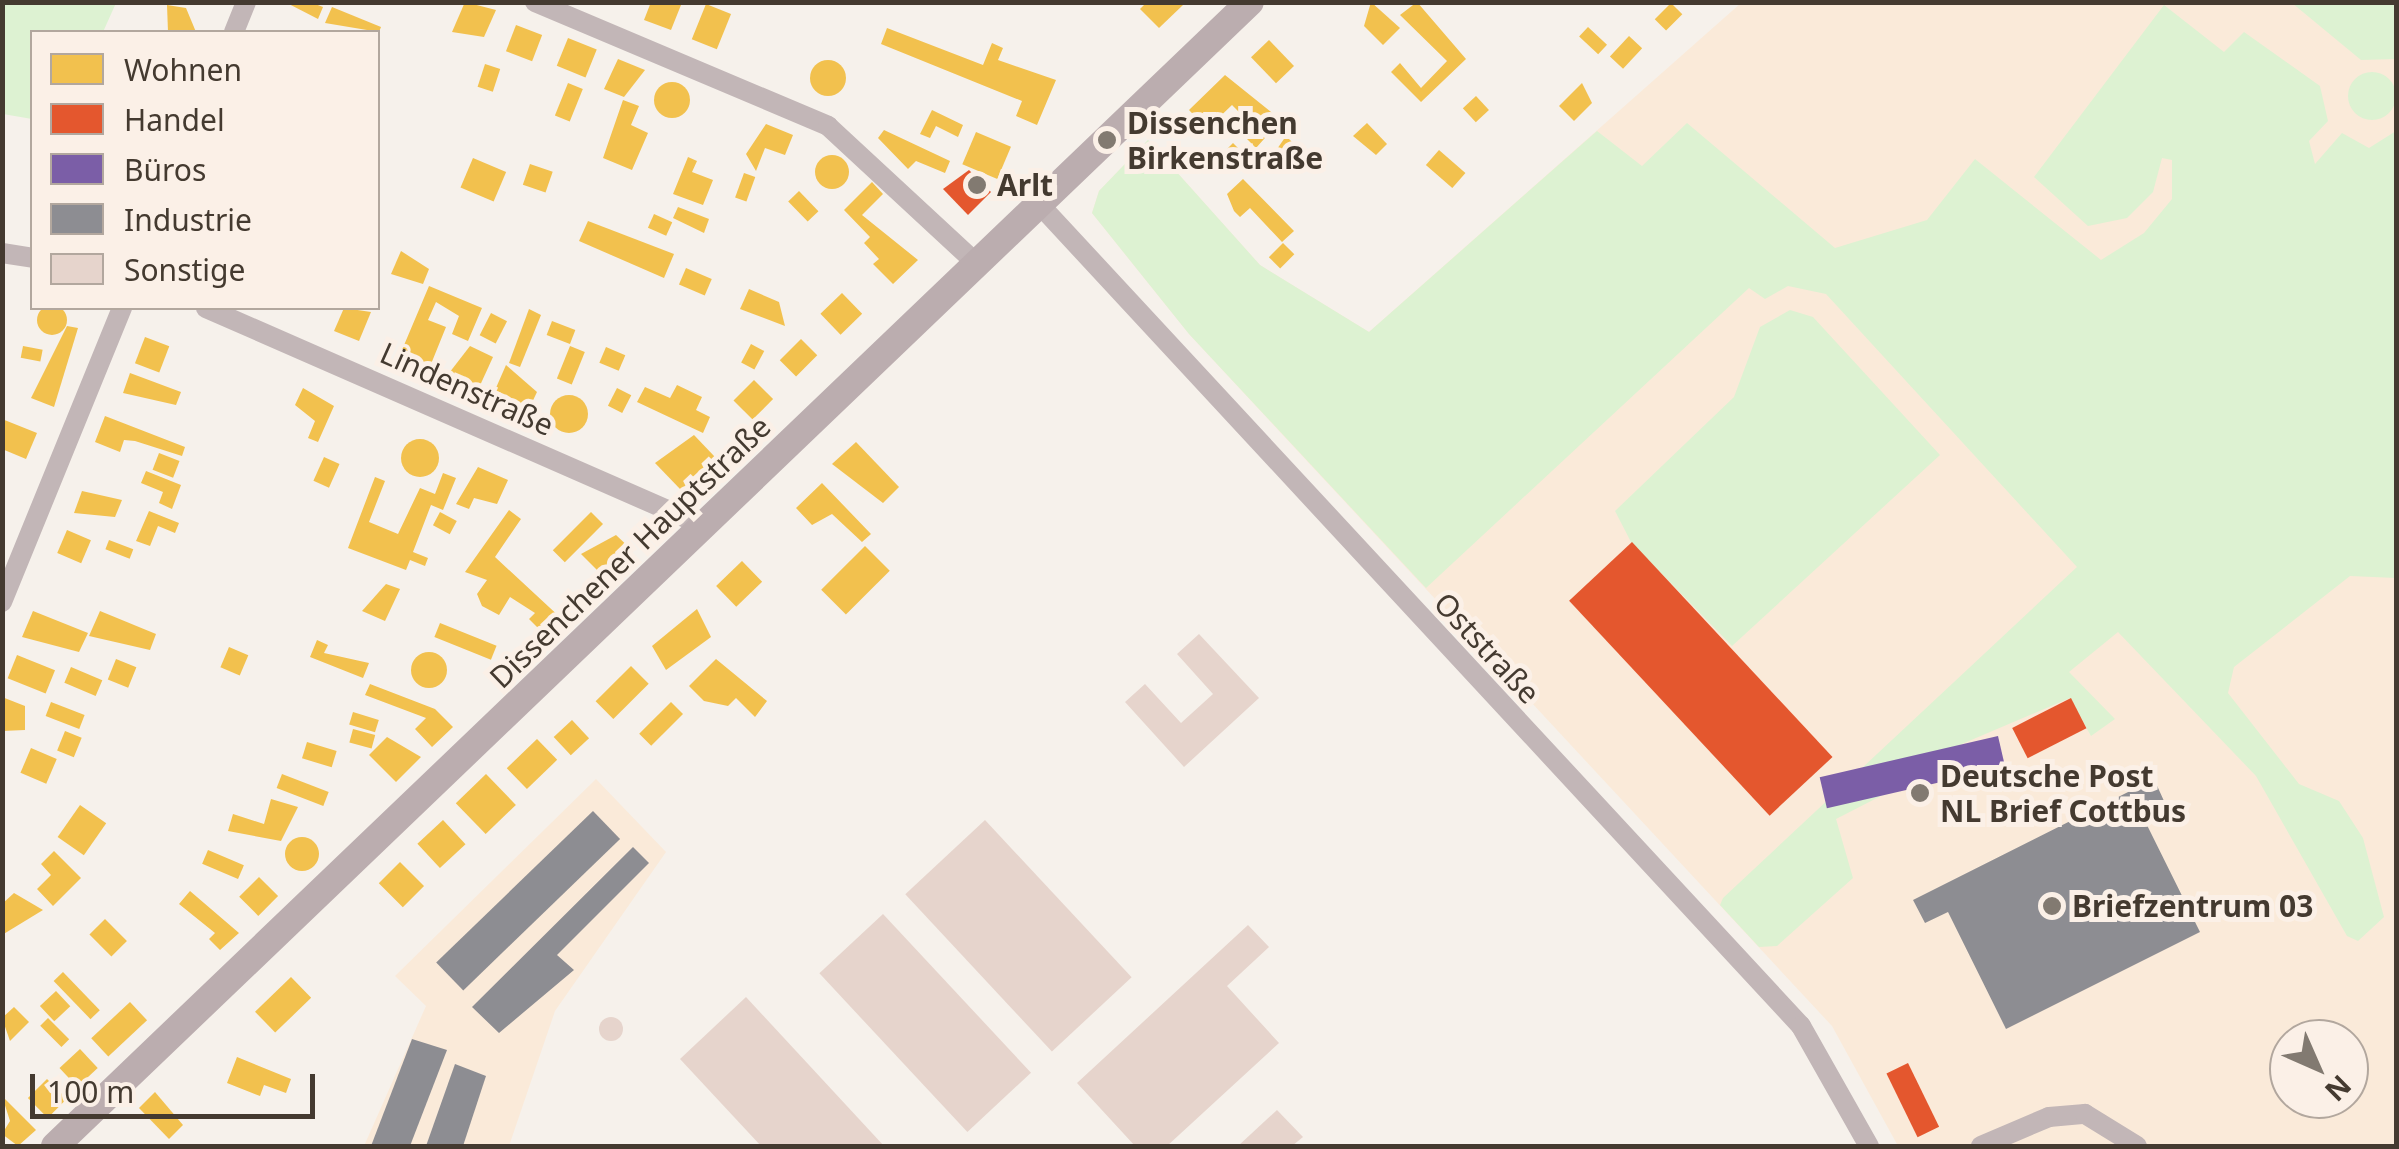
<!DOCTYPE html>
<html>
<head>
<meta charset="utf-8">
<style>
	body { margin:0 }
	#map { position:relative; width:2399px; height:1149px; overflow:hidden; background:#f6f1eb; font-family:"Noto Sans",sans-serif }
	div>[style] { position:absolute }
	.built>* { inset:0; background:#faead9 }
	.green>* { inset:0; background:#ddf2d2 }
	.round { border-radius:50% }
	.homes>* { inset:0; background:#f2c14e; transform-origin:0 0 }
	.shops>* { inset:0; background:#e4572e; transform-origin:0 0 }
	.offices>* { inset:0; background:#7b5ea7; transform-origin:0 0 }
	.industry>* { inset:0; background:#8d8d92; transform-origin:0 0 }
	.building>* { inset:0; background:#e6d4cc; transform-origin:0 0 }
	.minor>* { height:20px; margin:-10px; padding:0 10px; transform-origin:10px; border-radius:10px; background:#c2b6b7 }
	.major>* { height:28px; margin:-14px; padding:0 14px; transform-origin:14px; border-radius:14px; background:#bbadaf }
	.dots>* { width:28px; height:28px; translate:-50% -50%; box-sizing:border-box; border:5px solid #fbf0e7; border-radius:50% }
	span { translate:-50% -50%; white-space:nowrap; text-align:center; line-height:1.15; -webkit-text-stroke:10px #fbf0e7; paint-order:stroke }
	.poi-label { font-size:30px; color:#443a30; font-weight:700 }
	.left { translate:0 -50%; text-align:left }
	.street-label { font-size:30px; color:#443a30 }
	.frame { position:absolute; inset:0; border:5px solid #443a30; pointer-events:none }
	.legend { position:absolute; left:30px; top:30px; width:350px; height:280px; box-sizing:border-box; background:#fbf0e7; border:2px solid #b2a79e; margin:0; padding:12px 18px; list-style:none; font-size:30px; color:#443a30 }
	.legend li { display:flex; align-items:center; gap:20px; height:50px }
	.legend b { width:50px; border:2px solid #b2a79e }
	.north { position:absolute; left:2269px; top:1019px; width:100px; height:100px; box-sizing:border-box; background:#fbf0e7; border:2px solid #b2a79e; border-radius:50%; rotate:135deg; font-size:28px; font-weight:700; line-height:40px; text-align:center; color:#443a30 }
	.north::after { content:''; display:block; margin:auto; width:35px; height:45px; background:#827a71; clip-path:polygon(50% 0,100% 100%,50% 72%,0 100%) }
	.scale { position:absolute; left:30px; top:1074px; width:285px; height:45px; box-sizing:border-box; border:5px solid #443a30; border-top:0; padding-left:12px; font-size:30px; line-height:35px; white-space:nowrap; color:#443a30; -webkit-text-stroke:8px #fbf0e7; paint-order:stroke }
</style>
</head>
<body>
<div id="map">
	<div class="built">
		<i style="clip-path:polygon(evenodd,1741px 3px,2396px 3px,2396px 1146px,1898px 1146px,1832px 1026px,1189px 334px,1092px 213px,1099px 191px,1148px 140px,1260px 265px,1369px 332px,1741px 3px,2289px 1039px,2349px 1039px,2349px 1099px,2289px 1099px,2289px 1039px)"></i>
		<i style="clip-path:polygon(596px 779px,666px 852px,555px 1011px,509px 1146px,364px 1146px,426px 1006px,395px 976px)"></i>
	</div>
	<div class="green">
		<i style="clip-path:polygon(2px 3px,116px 3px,103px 32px,32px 32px,32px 119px,3px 114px)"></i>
		<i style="clip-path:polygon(2292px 3px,2396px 3px,2396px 59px,2361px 60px)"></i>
		<i style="clip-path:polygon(2164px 5px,2224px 52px,2244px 32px,2320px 86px,2328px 121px,2309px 141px,2315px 164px,2342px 133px,2369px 148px,2396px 131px,2396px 578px,2350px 576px,2234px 667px,2228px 693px,2299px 784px,2339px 801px,2363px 838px,2384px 917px,2358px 941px,2347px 936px,2256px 776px,2118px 632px,2069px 672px,2115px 719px,2091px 736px,2070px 698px,1908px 767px,1914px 779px,1836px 819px,1853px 878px,1777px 946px,1759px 947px,1720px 905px,1723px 898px,2077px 567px,1826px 294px,1788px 286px,1765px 299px,1749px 288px,1426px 588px,1189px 334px,1092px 213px,1099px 191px,1148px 140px,1260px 265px,1369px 332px,1597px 131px,1642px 166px,1687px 123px,1835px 248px,1927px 220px,1975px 159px,2101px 260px,2144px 233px,2172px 199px,2172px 160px,2162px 158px,2153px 192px,2127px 218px,2088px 226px,2034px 177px)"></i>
		<i class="round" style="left:2348px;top:72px;width:48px;height:48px"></i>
		<i style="clip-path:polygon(1790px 310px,1813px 317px,1940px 455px,1732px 646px,1631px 542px,1615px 511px,1734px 397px,1760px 327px)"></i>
	</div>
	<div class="homes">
		<i style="clip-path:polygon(285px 2px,310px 2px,323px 7px,318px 19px)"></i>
		<i style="clip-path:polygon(465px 2px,496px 10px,484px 37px,452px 32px)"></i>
		<i style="clip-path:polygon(651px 2px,681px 5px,671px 30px,644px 20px)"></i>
		<i style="clip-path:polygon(1147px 2px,1181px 2px,1183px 5px,1159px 28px,1140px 9px)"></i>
		<i style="clip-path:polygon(1371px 2px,1400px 28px,1383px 45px,1364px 26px)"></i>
		<i style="clip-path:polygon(1417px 2px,1466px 59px,1421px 102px,1391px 72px,1400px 63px,1421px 88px,1447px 61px,1400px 15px)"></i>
		<i style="left:1671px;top:3px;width:16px;height:23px;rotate:45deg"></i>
		<i style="left:706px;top:4px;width:27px;height:38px;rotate:22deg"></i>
		<i style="clip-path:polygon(167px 5px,186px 8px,196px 32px,168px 32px)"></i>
		<i style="clip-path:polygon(332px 7px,381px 27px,379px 32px,325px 23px)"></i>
		<i style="left:516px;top:25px;width:28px;height:28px;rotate:21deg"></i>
		<i style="left:1588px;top:27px;width:26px;height:13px;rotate:43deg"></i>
		<i style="clip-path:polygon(887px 28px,983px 65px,992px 43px,1003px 48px,998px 60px,1056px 80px,1037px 125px,1016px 116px,1022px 101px,881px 44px)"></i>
		<i style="left:1629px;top:36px;width:18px;height:28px;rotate:43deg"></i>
		<i style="left:568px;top:38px;width:31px;height:30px;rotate:22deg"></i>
		<i style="left:1269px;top:40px;width:36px;height:25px;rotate:46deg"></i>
		<i style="clip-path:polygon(618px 59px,645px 70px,624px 97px,604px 89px)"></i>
		<i class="round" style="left:810px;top:60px;width:36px;height:36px"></i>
		<i style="left:485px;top:64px;width:16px;height:24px;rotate:18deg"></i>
		<i style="clip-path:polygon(1225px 75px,1281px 120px,1256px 148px,1234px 126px,1243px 116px,1232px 105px,1207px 129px,1189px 110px)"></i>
		<i class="round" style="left:654px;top:82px;width:36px;height:36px"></i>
		<i style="left:568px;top:83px;width:16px;height:35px;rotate:22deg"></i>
		<i style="clip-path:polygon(1582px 83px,1592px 103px,1574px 121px,1559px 106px)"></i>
		<i style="left:1476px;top:96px;width:19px;height:18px;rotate:47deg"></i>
		<i style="clip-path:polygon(623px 100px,639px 106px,631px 125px,648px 133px,632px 170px,603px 158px)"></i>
		<i style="clip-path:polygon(932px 110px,963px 125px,958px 137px,936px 126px,930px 138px,920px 134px)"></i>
		<i style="clip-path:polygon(1367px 123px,1387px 144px,1376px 155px,1353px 136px)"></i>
		<i style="clip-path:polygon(766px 124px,793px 135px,785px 155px,765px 148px,756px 171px,746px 154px)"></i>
		<i style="clip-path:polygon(884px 130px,950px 161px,945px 173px,916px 161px,908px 169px,878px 138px)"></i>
		<i style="left:976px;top:132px;width:38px;height:35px;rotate:23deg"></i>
		<i style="clip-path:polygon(1286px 136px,1297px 147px,1283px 161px,1275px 152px)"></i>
		<i style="left:1233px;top:143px;width:21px;height:20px;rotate:45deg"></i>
		<i style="left:1439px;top:150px;width:35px;height:20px;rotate:41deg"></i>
		<i class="round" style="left:815px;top:155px;width:34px;height:34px"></i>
		<i style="clip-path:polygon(688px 157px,697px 161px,692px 172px,713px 180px,703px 205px,673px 194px)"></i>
		<i style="left:473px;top:158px;width:36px;height:32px;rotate:23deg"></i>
		<i style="left:530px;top:164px;width:24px;height:22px;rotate:19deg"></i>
		<i style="left:744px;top:173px;width:12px;height:26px;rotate:20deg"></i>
		<i style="clip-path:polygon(1243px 179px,1294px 231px,1282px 242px,1250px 208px,1240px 217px,1234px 211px,1227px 194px)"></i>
		<i style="clip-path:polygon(872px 182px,883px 194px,862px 215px,918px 260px,893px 284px,873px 264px,879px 259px,864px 243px,870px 237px,844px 210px)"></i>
		<i style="left:799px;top:191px;width:28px;height:15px;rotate:46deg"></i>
		<i style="clip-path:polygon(678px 207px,709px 219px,704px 233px,673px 218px)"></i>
		<i style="left:654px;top:214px;width:20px;height:15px;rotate:24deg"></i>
		<i style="clip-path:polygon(588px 221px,674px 254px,664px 278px,579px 241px)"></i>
		<i style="left:1283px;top:243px;width:16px;height:20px;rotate:45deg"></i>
		<i style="clip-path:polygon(401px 251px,429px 269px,423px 284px,391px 274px)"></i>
		<i style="left:686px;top:268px;width:28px;height:18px;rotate:23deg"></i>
		<i style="clip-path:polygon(429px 286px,482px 308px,468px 341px,452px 334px,459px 316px,436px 302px,428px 320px,446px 327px,429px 369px,399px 357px)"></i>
		<i style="clip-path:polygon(749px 289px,779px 302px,785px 326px,740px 309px)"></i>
		<i style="left:842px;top:293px;width:29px;height:30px;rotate:46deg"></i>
		<i class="round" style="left:37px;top:305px;width:30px;height:30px"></i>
		<i style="clip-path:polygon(344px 308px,371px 312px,359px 341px,334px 331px)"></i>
		<i style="clip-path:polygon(529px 309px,541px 315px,520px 367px,509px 363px)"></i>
		<i style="left:491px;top:313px;width:18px;height:25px;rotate:27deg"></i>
		<i style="left:552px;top:321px;width:25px;height:15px;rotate:21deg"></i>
		<i style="clip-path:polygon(67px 326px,78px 328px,54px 407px,31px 398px)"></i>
		<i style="left:145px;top:337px;width:26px;height:28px;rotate:21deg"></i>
		<i style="left:801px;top:339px;width:23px;height:30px;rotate:45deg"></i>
		<i style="left:751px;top:344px;width:15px;height:21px;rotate:28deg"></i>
		<i style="left:23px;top:346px;width:20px;height:12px;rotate:11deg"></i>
		<i style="clip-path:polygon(470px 346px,493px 357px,477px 392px,446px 377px)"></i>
		<i style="left:570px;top:346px;width:16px;height:35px;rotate:22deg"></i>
		<i style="left:606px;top:347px;width:21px;height:17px;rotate:23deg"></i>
		<i style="clip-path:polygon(506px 365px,537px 392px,527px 413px,492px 397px)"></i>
		<i style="clip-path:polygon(130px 373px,181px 392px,176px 405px,123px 393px)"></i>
		<i style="left:754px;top:380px;width:27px;height:29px;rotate:45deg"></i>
		<i style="clip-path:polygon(677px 385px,702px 397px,696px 410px,710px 417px,703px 433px,637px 402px,645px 387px,670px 398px)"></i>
		<i style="clip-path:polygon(303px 388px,334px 406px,318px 442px,308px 438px,315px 421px,295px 405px)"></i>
		<i style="left:617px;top:388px;width:16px;height:20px;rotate:27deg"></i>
		<i class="round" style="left:550px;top:395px;width:38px;height:38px"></i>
		<i style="clip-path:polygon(105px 416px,185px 447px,182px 456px,135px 441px,124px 440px,120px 452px,95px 442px)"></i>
		<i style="clip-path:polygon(2px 419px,37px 433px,26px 459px,2px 449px)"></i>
		<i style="clip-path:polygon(694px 435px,715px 457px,681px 490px,655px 463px)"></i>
		<i class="round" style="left:401px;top:439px;width:38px;height:38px"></i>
		<i style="clip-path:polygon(856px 442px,899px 487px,883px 503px,832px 464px)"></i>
		<i style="left:159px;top:453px;width:22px;height:18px;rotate:21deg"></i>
		<i style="left:324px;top:457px;width:17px;height:26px;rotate:24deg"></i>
		<i style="clip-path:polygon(478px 467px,508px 480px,497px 504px,474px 498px,469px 509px,456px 504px)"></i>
		<i style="clip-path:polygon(146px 471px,181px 485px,172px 509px,159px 503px,163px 492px,141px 483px)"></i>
		<i style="clip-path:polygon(443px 473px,456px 478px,443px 510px,431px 505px,413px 552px,428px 558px,425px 566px,410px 560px,406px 570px,348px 548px,375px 477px,385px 481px,369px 522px,398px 534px,420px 488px,435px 494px)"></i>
		<i style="clip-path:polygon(822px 483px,871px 534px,862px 542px,832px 514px,812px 525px,796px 508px)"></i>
		<i style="clip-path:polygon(82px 491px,122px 500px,115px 517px,74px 513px)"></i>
		<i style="clip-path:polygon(509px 510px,521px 519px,495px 557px,563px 620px,546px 636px,529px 619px,535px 613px,510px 597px,499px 615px,482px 606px,477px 594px,487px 580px,465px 572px)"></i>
		<i style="clip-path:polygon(149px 511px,179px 523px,175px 533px,158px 526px,150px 546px,136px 541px)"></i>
		<i style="left:440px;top:512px;width:19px;height:15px;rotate:28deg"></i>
		<i style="left:591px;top:512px;width:17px;height:54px;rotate:45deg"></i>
		<i style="left:67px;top:530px;width:26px;height:25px;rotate:23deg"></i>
		<i style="clip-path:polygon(616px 535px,633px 551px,605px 578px,581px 554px)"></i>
		<i style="left:109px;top:540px;width:26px;height:10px;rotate:21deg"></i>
		<i style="left:865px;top:546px;width:35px;height:62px;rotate:45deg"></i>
		<i style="left:742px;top:561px;width:29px;height:36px;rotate:46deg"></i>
		<i style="clip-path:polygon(386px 584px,400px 589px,385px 621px,362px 611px)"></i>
		<i style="clip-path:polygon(697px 609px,711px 637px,666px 670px,652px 646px)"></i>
		<i style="clip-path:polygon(33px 611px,88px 633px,79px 652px,22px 637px)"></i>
		<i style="clip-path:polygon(100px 611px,156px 634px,150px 650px,89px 636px)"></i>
		<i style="left:440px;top:623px;width:61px;height:15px;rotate:22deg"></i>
		<i style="clip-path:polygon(317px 640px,328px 645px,324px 653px,369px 663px,363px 678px,310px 657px)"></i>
		<i style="left:229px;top:647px;width:21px;height:22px;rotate:23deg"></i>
		<i class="round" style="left:411px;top:652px;width:36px;height:36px"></i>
		<i style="left:17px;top:655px;width:41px;height:25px;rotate:22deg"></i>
		<i style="left:116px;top:659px;width:22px;height:22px;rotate:22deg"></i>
		<i style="clip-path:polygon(716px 659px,767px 701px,755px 717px,736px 698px,728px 706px,704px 701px,689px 686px)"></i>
		<i style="left:631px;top:666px;width:25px;height:50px;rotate:45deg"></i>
		<i style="left:71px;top:667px;width:34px;height:17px;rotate:23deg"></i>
		<i style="clip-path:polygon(370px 684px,435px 709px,453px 727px,432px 747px,415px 729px,426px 718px,365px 695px)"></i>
		<i style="clip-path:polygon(2px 697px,25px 706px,25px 730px,2px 731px)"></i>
		<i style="left:51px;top:702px;width:36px;height:15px;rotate:21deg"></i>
		<i style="left:671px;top:702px;width:17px;height:45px;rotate:45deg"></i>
		<i style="left:353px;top:712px;width:27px;height:13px;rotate:17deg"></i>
		<i style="left:572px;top:720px;width:25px;height:25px;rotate:47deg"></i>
		<i style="left:353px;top:729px;width:23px;height:14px;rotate:15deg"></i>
		<i style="left:65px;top:731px;width:18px;height:21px;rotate:22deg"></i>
		<i style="clip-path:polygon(387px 737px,421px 757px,396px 782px,369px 755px)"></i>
		<i style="left:537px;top:739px;width:29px;height:42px;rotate:46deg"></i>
		<i style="left:307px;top:742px;width:31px;height:17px;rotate:17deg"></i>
		<i style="left:31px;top:748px;width:28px;height:27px;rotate:23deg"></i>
		<i style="left:282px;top:774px;width:50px;height:15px;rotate:21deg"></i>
		<i style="left:486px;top:774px;width:43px;height:42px;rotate:46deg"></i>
		<i style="clip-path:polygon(271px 799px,298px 807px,281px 841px,228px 831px,233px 814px,264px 824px)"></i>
		<i style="left:80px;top:805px;width:32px;height:39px;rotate:35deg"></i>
		<i style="left:443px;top:820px;width:33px;height:35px;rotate:47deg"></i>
		<i class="round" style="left:285px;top:837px;width:34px;height:34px"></i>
		<i style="left:208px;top:850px;width:39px;height:15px;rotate:23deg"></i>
		<i style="clip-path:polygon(54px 851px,81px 878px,53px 906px,37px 889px,51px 875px,41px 864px)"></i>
		<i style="left:400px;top:862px;width:34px;height:30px;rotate:45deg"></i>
		<i style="left:259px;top:877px;width:27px;height:28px;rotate:45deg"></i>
		<i style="clip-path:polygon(190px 891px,239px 933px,220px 950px,209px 939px,215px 933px,179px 904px)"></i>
		<i style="clip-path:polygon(14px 893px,43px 910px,2px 935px,2px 904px)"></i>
		<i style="left:105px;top:919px;width:31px;height:22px;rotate:45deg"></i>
		<i style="left:63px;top:972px;width:53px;height:13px;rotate:46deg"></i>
		<i style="left:291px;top:977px;width:29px;height:50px;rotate:46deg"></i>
		<i style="left:56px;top:991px;width:21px;height:22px;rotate:47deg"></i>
		<i style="left:130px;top:1002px;width:25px;height:53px;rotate:47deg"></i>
		<i style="clip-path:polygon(14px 1007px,29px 1022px,10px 1041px,2px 1018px)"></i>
		<i style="left:48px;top:1018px;width:30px;height:11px;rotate:45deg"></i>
		<i style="left:80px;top:1049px;width:26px;height:28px;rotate:47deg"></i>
		<i style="clip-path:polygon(237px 1057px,291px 1079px,286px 1093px,264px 1085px,260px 1096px,227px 1083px)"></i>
		<i style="left:47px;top:1079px;width:28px;height:27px;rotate:45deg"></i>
		<i style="clip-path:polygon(155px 1092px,183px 1125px,169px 1139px,139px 1108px)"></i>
		<i style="clip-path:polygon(2px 1096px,36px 1130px,18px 1146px,2px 1134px,10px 1121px)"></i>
	</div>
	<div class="shops">
		<i style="clip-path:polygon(969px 170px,991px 192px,968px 215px,943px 189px)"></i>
		<i style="left:1632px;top:542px;width:294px;height:86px;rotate:47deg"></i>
		<i style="left:2071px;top:698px;width:34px;height:66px;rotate:63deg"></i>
		<i style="left:1908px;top:1063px;width:71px;height:24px;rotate:64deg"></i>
	</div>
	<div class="offices">
		<i style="left:1998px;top:736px;width:32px;height:183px;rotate:77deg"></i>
	</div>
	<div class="industry">
		<i style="clip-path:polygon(2154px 779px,2164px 801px,2141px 813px,2200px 932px,2006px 1029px,1948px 912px,1925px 923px,1913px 900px)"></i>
		<i style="left:593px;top:811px;width:39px;height:218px;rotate:46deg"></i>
		<i style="clip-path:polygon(633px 847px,649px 863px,557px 955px,574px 970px,499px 1033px,472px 1007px)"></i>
		<i style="clip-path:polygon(412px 1039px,447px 1050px,410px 1146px,371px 1146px)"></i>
		<i style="clip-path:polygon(455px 1064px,486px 1076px,463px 1146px,426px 1146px)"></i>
	</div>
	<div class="building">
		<i style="clip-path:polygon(1199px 634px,1259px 698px,1184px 767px,1125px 702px,1145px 684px,1181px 723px,1213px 694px,1177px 654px)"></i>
		<i style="left:985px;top:820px;width:215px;height:109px;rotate:47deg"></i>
		<i style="left:883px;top:914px;width:217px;height:87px;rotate:47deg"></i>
		<i style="clip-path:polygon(1248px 925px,1269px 947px,1227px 986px,1279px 1043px,1167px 1146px,1135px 1146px,1077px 1083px)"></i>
		<i style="clip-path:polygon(746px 997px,884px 1146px,761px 1146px,680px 1059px)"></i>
		<i class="round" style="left:599px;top:1017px;width:24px;height:24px"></i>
		<i style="clip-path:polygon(1277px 1110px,1303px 1137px,1292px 1146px,1238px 1146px)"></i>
	</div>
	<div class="minor">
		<i style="left:535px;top:2px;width:318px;rotate:22.9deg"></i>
		<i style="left:828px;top:126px;width:205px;rotate:42.8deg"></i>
		<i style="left:234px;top:32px;width:32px;rotate:-68deg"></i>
		<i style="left:1040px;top:205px;width:1119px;rotate:47.17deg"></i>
		<i style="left:1801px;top:1026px;width:138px;rotate:60.5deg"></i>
		<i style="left:2px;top:253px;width:30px;rotate:9deg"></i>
		<i style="left:206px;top:308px;width:544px;rotate:23.64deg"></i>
		<i style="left:2px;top:602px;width:318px;rotate:-67.8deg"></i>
		<i style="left:1981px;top:1146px;width:74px;rotate:-23.1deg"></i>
		<i style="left:2049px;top:1117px;width:36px;rotate:-5deg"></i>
		<i style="left:2085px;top:1114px;width:61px;rotate:31.6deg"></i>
	</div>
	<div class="major">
		<i style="left:55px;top:1146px;width:1654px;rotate:-43.75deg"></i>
	</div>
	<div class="dots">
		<i style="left:1107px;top:140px;background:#827a71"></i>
		<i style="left:977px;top:185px;background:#827a71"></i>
		<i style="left:1920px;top:793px;background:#827a71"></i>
		<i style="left:2052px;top:906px;background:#827a71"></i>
	</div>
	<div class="poi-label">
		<span class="left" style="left:1127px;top:140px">Dissenchen<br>Birkenstraße</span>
		<span class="left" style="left:997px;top:185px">Arlt</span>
		<span class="left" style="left:1940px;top:793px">Deutsche Post<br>NL Brief Cottbus</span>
		<span class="left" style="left:2072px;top:906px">Briefzentrum 03</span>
	</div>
	<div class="street-label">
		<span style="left:467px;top:389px;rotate:24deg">Lindenstraße</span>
		<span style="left:630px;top:552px;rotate:-44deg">Dissenchener Hauptstraße</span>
		<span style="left:1487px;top:648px;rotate:47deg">Oststraße</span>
	</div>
	<div class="frame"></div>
	<ul class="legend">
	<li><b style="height:28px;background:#f2c14e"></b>Wohnen</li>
	<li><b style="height:28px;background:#e4572e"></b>Handel</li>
	<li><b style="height:28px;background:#7b5ea7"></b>Büros</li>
	<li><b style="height:28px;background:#8d8d92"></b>Industrie</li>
	<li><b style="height:28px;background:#e6d4cc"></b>Sonstige</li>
	</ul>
	<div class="north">N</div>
	<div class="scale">100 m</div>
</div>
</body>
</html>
